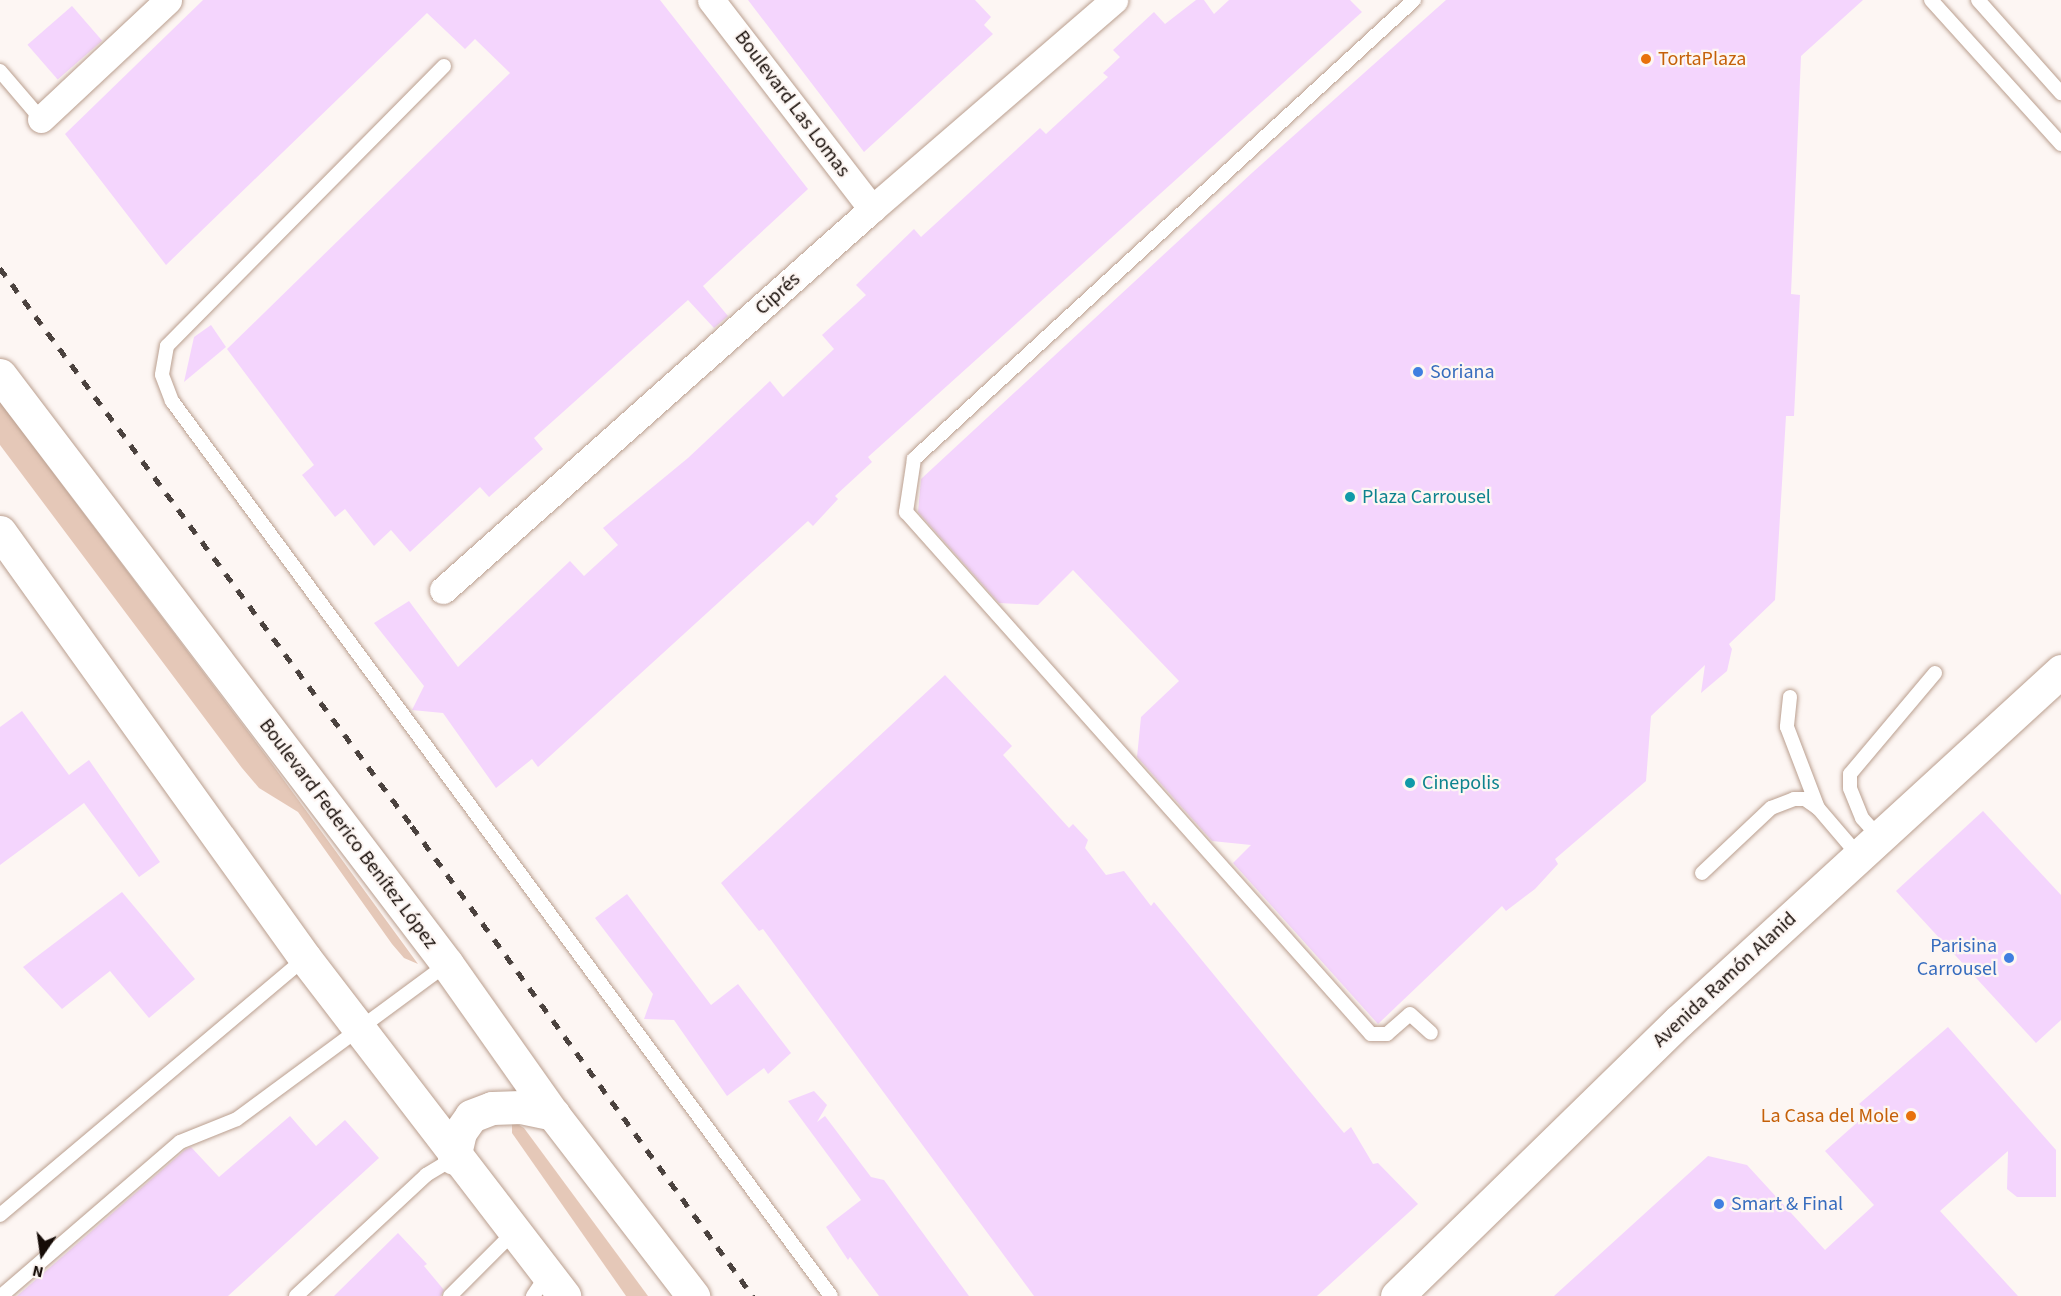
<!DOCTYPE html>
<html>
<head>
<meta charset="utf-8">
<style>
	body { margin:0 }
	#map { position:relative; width:2061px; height:1296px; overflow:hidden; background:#fdf6f3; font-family:"Source Sans 3",sans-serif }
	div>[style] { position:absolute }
	.green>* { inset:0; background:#e5c8b8 }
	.building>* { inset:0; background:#f4d5fd; transform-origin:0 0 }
	.roads { filter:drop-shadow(0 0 2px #ba9f8f) drop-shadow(0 0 2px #ba9f8f) }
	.service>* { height:14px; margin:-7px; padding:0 7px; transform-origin:7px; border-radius:7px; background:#fff }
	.minor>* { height:27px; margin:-13.5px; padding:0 13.5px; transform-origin:13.5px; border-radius:13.5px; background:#fff }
	.tertiary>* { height:33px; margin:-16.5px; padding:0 16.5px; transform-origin:16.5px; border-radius:16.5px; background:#fff }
	.primary>* { height:33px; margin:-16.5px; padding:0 16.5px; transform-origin:16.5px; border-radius:16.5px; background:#fff }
	.rail>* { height:4.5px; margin-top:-2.25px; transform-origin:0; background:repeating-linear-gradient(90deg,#4b423e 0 10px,transparent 0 20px) }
	.dots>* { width:16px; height:16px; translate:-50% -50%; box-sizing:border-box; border:3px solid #fdf6f3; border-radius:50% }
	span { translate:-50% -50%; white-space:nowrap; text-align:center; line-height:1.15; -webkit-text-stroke:4.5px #fdf6f3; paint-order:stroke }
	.food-label { font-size:20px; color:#c56008 }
	.left { translate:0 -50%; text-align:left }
	.right { translate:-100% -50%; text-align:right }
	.street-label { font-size:20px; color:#160c07 }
	.shop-label { font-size:20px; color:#366cbe }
	.culture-label { font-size:20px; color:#0d838f }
	.north { position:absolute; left:12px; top:1224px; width:60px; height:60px; -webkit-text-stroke:4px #fdf6f3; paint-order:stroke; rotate:193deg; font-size:16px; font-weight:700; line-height:24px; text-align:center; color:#160c07 }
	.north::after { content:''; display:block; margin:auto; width:21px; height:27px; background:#160c07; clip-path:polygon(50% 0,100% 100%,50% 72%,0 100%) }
</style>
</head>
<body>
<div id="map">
	<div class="green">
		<i style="clip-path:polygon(0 402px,267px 757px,418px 964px,404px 958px,392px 944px,298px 812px,259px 788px,242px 768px,0 445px)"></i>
		<i style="clip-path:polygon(512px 1121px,524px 1128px,648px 1296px,626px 1296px,512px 1133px)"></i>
	</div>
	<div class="building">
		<i style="clip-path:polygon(203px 0,660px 0,808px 189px,703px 286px,728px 316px,714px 328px,688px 300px,534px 438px,543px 449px,489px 497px,480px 487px,410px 552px,391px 530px,374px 546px,345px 509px,335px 517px,302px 475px,314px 465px,227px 349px,510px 73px,475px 39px,465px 49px,427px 13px,166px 265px,65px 134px)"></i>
		<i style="clip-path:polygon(748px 0,975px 0,991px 17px,984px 25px,993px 34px,864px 152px)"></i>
		<i style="clip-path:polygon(1196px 0,1204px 0,1214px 14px,1229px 0,1350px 0,1362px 12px,868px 457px,872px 462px,835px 496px,838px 499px,813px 526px,808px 521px,538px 767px,532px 759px,496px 788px,443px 713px,412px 710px,424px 686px,374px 623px,409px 601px,458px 667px,570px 561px,584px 576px,618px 545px,603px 528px,688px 458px,770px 381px,783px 397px,834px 349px,822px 335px,866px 295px,856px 285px,914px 229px,921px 237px,1040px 128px,1046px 134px,1108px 77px,1103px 73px,1120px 57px,1113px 50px,1154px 12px,1165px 24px)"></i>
		<i style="clip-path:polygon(1446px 0,1863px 0,1801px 56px,1791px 294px,1800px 295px,1794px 416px,1786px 416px,1775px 600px,1729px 644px,1732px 649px,1727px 671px,1701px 693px,1705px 665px,1651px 716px,1646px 781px,1555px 859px,1558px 864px,1535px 889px,1506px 911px,1502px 906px,1378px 1024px,1233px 863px,1251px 845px,1212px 841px,1137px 757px,1141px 717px,1179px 681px,1073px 570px,1038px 605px,999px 603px,918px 512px,921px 479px,1253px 172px)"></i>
		<i style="left:72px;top:6px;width:46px;height:59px;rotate:49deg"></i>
		<i style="clip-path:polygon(211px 325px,226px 347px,184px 382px,194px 337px)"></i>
		<i style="clip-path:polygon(945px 675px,1012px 746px,1003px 755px,1069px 828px,1073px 824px,1088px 840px,1085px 848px,1106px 875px,1124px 871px,1151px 906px,1154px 902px,1344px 1133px,1351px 1127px,1373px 1164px,1378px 1163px,1418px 1204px,1317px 1296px,1034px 1296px,763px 929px,759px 931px,721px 883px)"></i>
		<i style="clip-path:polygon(22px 711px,69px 775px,89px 760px,160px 862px,139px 877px,84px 803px,0 865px,0 727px)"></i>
		<i style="clip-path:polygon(1983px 811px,2061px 895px,2061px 1020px,2036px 1043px,1896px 891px)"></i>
		<i style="clip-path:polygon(122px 892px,195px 979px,149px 1018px,110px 971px,62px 1009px,23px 967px)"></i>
		<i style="clip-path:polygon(627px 894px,711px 1005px,738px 984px,791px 1053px,768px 1074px,764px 1068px,727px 1096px,674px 1020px,644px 1019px,653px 994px,595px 918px)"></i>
		<i style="clip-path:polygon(1948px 1027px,2056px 1150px,2056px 1197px,2017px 1197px,2007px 1189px,2008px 1151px,1940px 1211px,2018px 1296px,1554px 1296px,1708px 1156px,1747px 1165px,1825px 1250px,1874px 1205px,1825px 1151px,1869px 1112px,1859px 1104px)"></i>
		<i style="clip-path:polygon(814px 1091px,827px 1105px,817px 1122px,825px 1116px,871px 1177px,884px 1180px,969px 1296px,879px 1296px,850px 1257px,848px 1260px,826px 1227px,861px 1200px,788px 1101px)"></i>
		<i style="clip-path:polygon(290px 1116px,316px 1146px,345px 1120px,379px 1158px,228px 1296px,17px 1296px,185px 1150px,191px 1147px,219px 1177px)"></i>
		<i style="clip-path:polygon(398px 1233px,427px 1264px,424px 1266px,444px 1290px,441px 1296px,334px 1296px)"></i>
	</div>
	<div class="roads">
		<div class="service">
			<i style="left:1414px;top:0;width:679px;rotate:137.45deg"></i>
			<i style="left:914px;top:459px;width:54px;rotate:98.6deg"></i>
			<i style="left:906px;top:512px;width:699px;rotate:48.31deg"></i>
			<i style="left:1371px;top:1034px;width:16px"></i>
			<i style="left:1387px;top:1034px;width:30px;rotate:-41deg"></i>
			<i style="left:1410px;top:1014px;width:28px;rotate:42deg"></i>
			<i style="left:1931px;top:0;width:194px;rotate:47.9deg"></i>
			<i style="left:1978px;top:0;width:125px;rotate:48.3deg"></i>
			<i style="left:444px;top:66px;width:394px;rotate:134.7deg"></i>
			<i style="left:167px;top:346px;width:29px;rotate:100deg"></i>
			<i style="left:162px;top:375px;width:28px;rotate:69deg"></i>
			<i style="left:172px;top:401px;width:1111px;rotate:53.64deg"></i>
			<i style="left:0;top:71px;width:63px;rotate:49.5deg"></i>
			<i style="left:1790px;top:697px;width:30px;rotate:96deg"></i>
			<i style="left:1787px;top:727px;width:87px;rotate:69.1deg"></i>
			<i style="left:1818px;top:808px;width:63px;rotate:49.5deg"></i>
			<i style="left:1879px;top:837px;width:25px;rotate:-132deg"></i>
			<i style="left:1862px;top:818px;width:32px;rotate:-112deg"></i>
			<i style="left:1850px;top:788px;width:14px;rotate:-90deg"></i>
			<i style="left:1850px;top:774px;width:132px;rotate:-49.9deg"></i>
			<i style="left:1702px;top:873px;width:95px;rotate:-43.3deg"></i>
			<i style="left:1771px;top:808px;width:25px;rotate:-21deg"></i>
			<i style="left:1794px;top:799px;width:11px"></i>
			<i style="left:1805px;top:799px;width:16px;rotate:35deg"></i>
			<i style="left:0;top:1215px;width:399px;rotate:-40.1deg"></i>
			<i style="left:1px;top:1296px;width:236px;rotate:-40.7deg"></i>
			<i style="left:180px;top:1142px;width:61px;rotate:-22deg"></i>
			<i style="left:237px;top:1119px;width:261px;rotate:-36.4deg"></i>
			<i style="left:296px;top:1296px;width:178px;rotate:-42.9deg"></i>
			<i style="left:426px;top:1175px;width:33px;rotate:-31deg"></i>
			<i style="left:450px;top:1296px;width:91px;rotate:-45deg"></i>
			<i style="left:533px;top:1296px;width:25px;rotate:-56deg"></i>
		</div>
		<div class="minor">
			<i style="left:711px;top:0;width:264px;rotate:52.4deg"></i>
			<i style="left:41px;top:119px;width:174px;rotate:-43.1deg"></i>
			<i style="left:443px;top:590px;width:574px;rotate:-41.61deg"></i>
			<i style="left:872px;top:209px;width:320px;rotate:-40.8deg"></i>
		</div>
		<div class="tertiary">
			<i style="left:1397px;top:1296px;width:394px;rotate:-44.3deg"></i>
			<i style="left:1679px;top:1021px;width:518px;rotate:-42.5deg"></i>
		</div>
		<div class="primary">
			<i style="left:0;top:375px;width:739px;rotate:52.8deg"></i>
			<i style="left:447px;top:964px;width:184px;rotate:54.8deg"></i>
			<i style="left:553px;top:1114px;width:230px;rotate:52.4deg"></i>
			<i style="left:0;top:532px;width:524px;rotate:54.4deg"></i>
			<i style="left:305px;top:958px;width:426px;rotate:52.5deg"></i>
			<i style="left:454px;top:1158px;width:27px;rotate:-77deg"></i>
			<i style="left:460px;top:1132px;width:19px;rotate:-55deg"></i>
			<i style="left:471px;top:1116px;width:22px;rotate:-21deg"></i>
			<i style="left:492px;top:1108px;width:29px;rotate:-2deg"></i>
			<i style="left:521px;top:1107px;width:33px;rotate:12deg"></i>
		</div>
	</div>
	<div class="rail">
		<i style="left:0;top:268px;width:694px;rotate:53.56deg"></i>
		<i style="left:412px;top:826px;width:581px;rotate:54.04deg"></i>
	</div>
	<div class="dots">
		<i style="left:1646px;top:59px;background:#e8710a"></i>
		<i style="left:1418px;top:372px;background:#3f7fe0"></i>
		<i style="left:1350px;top:497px;background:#0f9aa8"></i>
		<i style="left:1410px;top:783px;background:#0f9aa8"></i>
		<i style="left:2009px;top:958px;background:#3f7fe0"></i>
		<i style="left:1911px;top:1116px;background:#e8710a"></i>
		<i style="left:1719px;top:1204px;background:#3f7fe0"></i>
	</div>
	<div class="food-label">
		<span class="left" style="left:1658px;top:59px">TortaPlaza</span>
		<span class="right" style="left:1899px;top:1116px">La Casa del Mole</span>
	</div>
	<div class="street-label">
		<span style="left:792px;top:104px;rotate:53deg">Boulevard Las Lomas</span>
		<span style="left:778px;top:294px;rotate:-42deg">Ciprés</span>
		<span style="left:348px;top:834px;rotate:53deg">Boulevard Federico Benítez López</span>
		<span style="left:1725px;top:980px;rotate:-43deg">Avenida Ramón Alanid</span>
	</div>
	<div class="shop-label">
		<span class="left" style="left:1430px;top:372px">Soriana</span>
		<span class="right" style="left:1997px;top:958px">Parisina<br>Carrousel</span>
		<span class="left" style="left:1731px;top:1204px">Smart &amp; Final</span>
	</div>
	<div class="culture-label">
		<span class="left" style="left:1362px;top:497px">Plaza Carrousel</span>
		<span class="left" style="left:1422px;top:783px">Cinepolis</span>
	</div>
	<div class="north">N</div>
</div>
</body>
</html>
